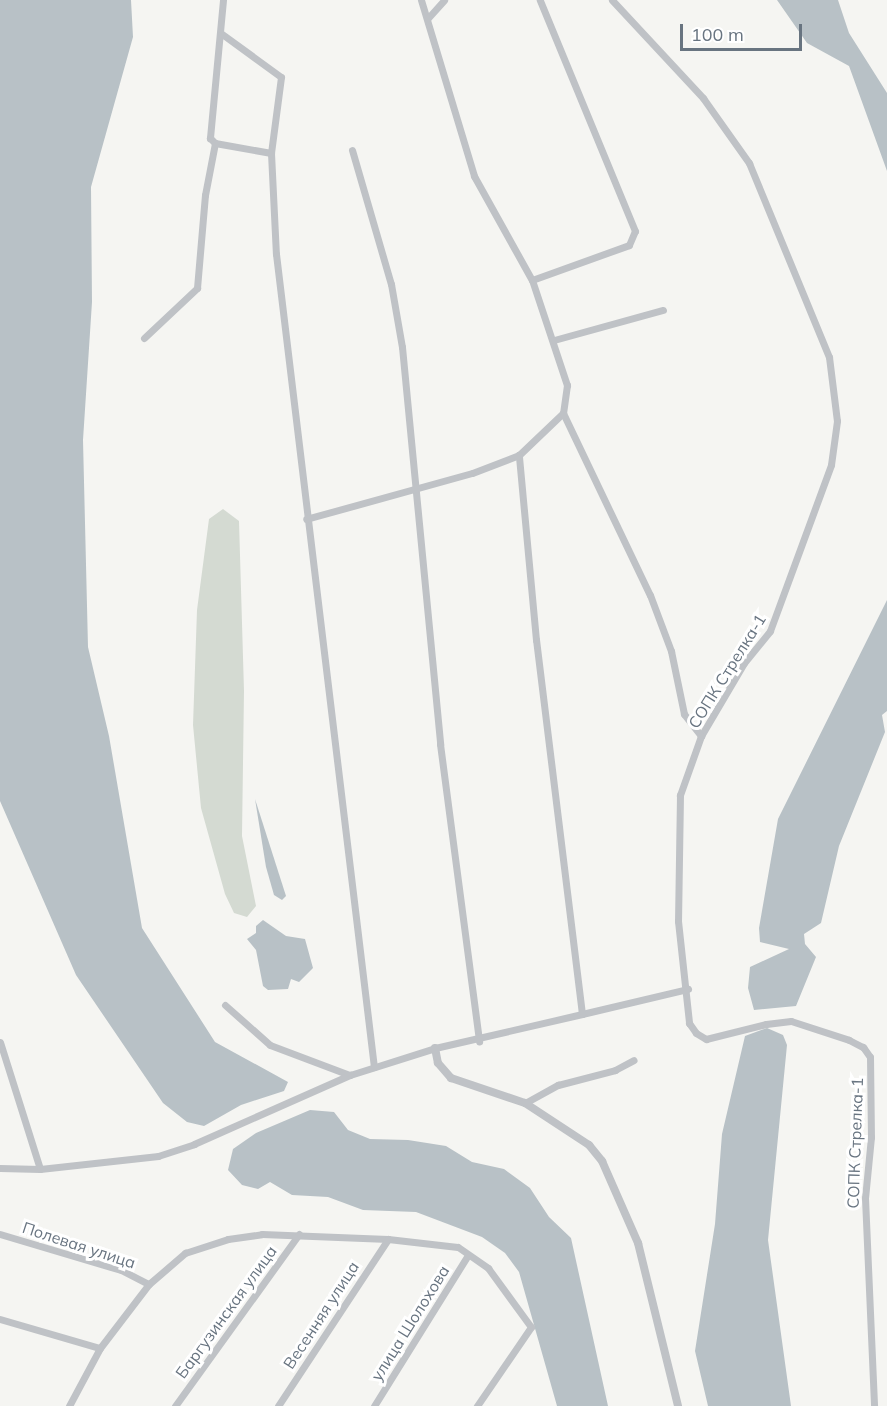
<!DOCTYPE html>
<html>
<head>
<meta charset="utf-8">
<style>
	body { margin:0 }
	#map { position:relative; width:887px; height:1406px; overflow:hidden; background:#f5f5f2; font-family:Mulish,sans-serif }
	div>[style] { position:absolute }
	.green>* { inset:0; background:#d4dad2 }
	.water>* { inset:0; background:#b8c1c6 }
	.minor>* { height:7px; margin:-3.5px; padding:0 3.5px; transform-origin:3.5px; border-radius:3.5px; background:#bfc2c6 }
	.tertiary>* { height:8px; margin:-4px; padding:0 4px; transform-origin:4px; border-radius:4px; background:#bfc2c6 }
	span { translate:-50% -50%; white-space:nowrap; text-align:center; line-height:1.15; -webkit-text-stroke:6px #fff; paint-order:stroke }
	.street-label { font-size:16px; color:#687480 }
	.scale { position:absolute; left:680px; top:24px; width:122px; height:27px; box-sizing:border-box; border:3px solid #687480; border-top:0; padding-left:8px; font-size:18px; line-height:21px; white-space:nowrap; color:#687480; -webkit-text-stroke:4px #fff; paint-order:stroke }
</style>
</head>
<body>
<div id="map">
	<div class="green">
		<i style="clip-path:polygon(223px 509px,239px 521px,244px 691px,242px 836px,256px 906px,247px 917px,234px 913px,225px 894px,201px 808px,193px 725px,197px 610px,209px 519px)"></i>
	</div>
	<div class="water">
		<i style="clip-path:polygon(0 0,131px 0,133px 37px,91px 187px,92px 302px,83px 440px,88px 647px,109px 736px,142px 928px,215px 1042px,288px 1082px,284px 1091px,241px 1105px,204px 1126px,187px 1122px,163px 1103px,76px 975px,0 801px)"></i>
		<i style="clip-path:polygon(777px 0,838px 0,849px 33px,887px 93px,887px 171px,849px 66px,807px 43px)"></i>
		<i style="clip-path:polygon(887px 600px,887px 711px,882px 715px,885px 732px,839px 846px,821px 923px,804px 934px,805px 944px,816px 957px,796px 1006px,754px 1010px,748px 988px,750px 967px,789px 949px,760px 942px,759px 928px,778px 819px)"></i>
		<i style="clip-path:polygon(255px 799px,286px 896px,282px 900px,274px 895px,266px 867px)"></i>
		<i style="clip-path:polygon(263px 920px,286px 936px,305px 939px,313px 968px,299px 982px,291px 979px,288px 989px,268px 990px,263px 986px,256px 950px,247px 939px,256px 933px,256px 926px)"></i>
		<i style="clip-path:polygon(767px 1028px,783px 1035px,787px 1045px,768px 1240px,791px 1406px,708px 1406px,695px 1351px,715px 1224px,722px 1134px,745px 1036px)"></i>
		<i style="clip-path:polygon(310px 1110px,334px 1112px,348px 1130px,370px 1139px,408px 1140px,446px 1146px,472px 1162px,504px 1169px,530px 1188px,549px 1217px,571px 1238px,608px 1406px,557px 1406px,519px 1272px,505px 1253px,482px 1237px,416px 1212px,363px 1210px,328px 1197px,292px 1195px,270px 1182px,258px 1189px,242px 1185px,228px 1170px,233px 1149px,256px 1133px)"></i>
	</div>
	<div class="minor">
		<i style="left:223px;top:0;width:139px;rotate:95.4deg"></i>
		<i style="left:210px;top:138px;width:7px;rotate:45deg"></i>
		<i style="left:215px;top:143px;width:57px;rotate:10.1deg"></i>
		<i style="left:271px;top:153px;width:101px;rotate:87.2deg"></i>
		<i style="left:276px;top:254px;width:819px;rotate:83.13deg"></i>
		<i style="left:421px;top:0;width:184px;rotate:73.2deg"></i>
		<i style="left:474px;top:176px;width:119px;rotate:60.9deg"></i>
		<i style="left:532px;top:280px;width:111px;rotate:71.6deg"></i>
		<i style="left:567px;top:385px;width:28px;rotate:98deg"></i>
		<i style="left:563px;top:413px;width:61px;rotate:136.3deg"></i>
		<i style="left:612px;top:0;width:134px;rotate:47.1deg"></i>
		<i style="left:703px;top:98px;width:80px;rotate:54.7deg"></i>
		<i style="left:749px;top:163px;width:210px;rotate:67.6deg"></i>
		<i style="left:829px;top:357px;width:64px;rotate:82.9deg"></i>
		<i style="left:837px;top:421px;width:44px;rotate:97.8deg"></i>
		<i style="left:831px;top:465px;width:177px;rotate:110.2deg"></i>
		<i style="left:770px;top:631px;width:41px;rotate:129.1deg"></i>
		<i style="left:744px;top:663px;width:85px;rotate:120.5deg"></i>
		<i style="left:701px;top:736px;width:63px;rotate:109.6deg"></i>
		<i style="left:680px;top:795px;width:126px;rotate:90.9deg"></i>
		<i style="left:678px;top:921px;width:103px;rotate:83.8deg"></i>
		<i style="left:689px;top:1023px;width:12px;rotate:55deg"></i>
		<i style="left:696px;top:1033px;width:12px;rotate:31deg"></i>
		<i style="left:706px;top:1039px;width:62px;rotate:-14deg"></i>
		<i style="left:766px;top:1024px;width:25px;rotate:-7deg"></i>
		<i style="left:791px;top:1021px;width:61px;rotate:18.1deg"></i>
		<i style="left:849px;top:1040px;width:16px;rotate:27deg"></i>
		<i style="left:863px;top:1047px;width:12px;rotate:55deg"></i>
		<i style="left:870px;top:1057px;width:80px;rotate:89.3deg"></i>
		<i style="left:871px;top:1137px;width:61px;rotate:95.6deg"></i>
		<i style="left:865px;top:1198px;width:208px;rotate:87.5deg"></i>
		<i style="left:428px;top:18px;width:24px;rotate:-48deg"></i>
		<i style="left:222px;top:34px;width:73px;rotate:36.1deg"></i>
		<i style="left:281px;top:77px;width:77px;rotate:97.5deg"></i>
		<i style="left:352px;top:150px;width:140px;rotate:73.8deg"></i>
		<i style="left:391px;top:284px;width:64px;rotate:80.1deg"></i>
		<i style="left:402px;top:347px;width:399px;rotate:84.5deg"></i>
		<i style="left:440px;top:744px;width:300px;rotate:82.5deg"></i>
		<i style="left:532px;top:280px;width:103px;rotate:-19.8deg"></i>
		<i style="left:629px;top:245px;width:15px;rotate:-67deg"></i>
		<i style="left:635px;top:231px;width:250px;rotate:-112.4deg"></i>
		<i style="left:144px;top:338px;width:73px;rotate:-43.3deg"></i>
		<i style="left:197px;top:288px;width:93px;rotate:-85.1deg"></i>
		<i style="left:205px;top:195px;width:53px;rotate:-79.1deg"></i>
		<i style="left:554px;top:340px;width:113px;rotate:-15.4deg"></i>
		<i style="left:563px;top:413px;width:202px;rotate:64.5deg"></i>
		<i style="left:650px;top:595px;width:60px;rotate:69.4deg"></i>
		<i style="left:671px;top:651px;width:64px;rotate:78.3deg"></i>
		<i style="left:684px;top:714px;width:28px;rotate:52deg"></i>
		<i style="left:225px;top:1005px;width:60px;rotate:41.6deg"></i>
		<i style="left:270px;top:1045px;width:85px;rotate:20.6deg"></i>
		<i style="left:582px;top:1014px;width:109px;rotate:-13.3deg"></i>
		<i style="left:0;top:1042px;width:133px;rotate:72.5deg"></i>
		<i style="left:525px;top:1103px;width:38px;rotate:-29deg"></i>
		<i style="left:558px;top:1085px;width:59px;rotate:-14.7deg"></i>
		<i style="left:615px;top:1070px;width:21px;rotate:-28deg"></i>
		<i style="left:0;top:1168px;width:40px;rotate:1.4deg"></i>
		<i style="left:40px;top:1169px;width:119px;rotate:-6.3deg"></i>
		<i style="left:158px;top:1156px;width:38px;rotate:-18deg"></i>
		<i style="left:194px;top:1144px;width:171px;rotate:-23.9deg"></i>
		<i style="left:350px;top:1075px;width:89px;rotate:-17.6deg"></i>
		<i style="left:435px;top:1048px;width:151px;rotate:-13deg"></i>
		<i style="left:582px;top:1014px;width:377px;rotate:-97deg"></i>
		<i style="left:536px;top:640px;width:186px;rotate:-95.3deg"></i>
		<i style="left:519px;top:455px;width:50px;rotate:159deg"></i>
		<i style="left:472px;top:473px;width:172px;rotate:164.5deg"></i>
		<i style="left:0;top:1234px;width:126px;rotate:16.6deg"></i>
		<i style="left:121px;top:1270px;width:31px;rotate:27deg"></i>
		<i style="left:0;top:1319px;width:104px;rotate:16.2deg"></i>
		<i style="left:69px;top:1406px;width:66px;rotate:-61.9deg"></i>
		<i style="left:100px;top:1348px;width:81px;rotate:-52.6deg"></i>
		<i style="left:149px;top:1284px;width:48px;rotate:-40.7deg"></i>
		<i style="left:185px;top:1253px;width:45px;rotate:-18deg"></i>
		<i style="left:228px;top:1239px;width:34px;rotate:-8deg"></i>
		<i style="left:262px;top:1234px;width:126px;rotate:2.3deg"></i>
		<i style="left:388px;top:1239px;width:70px;rotate:6.5deg"></i>
		<i style="left:458px;top:1247px;width:37px;rotate:35deg"></i>
		<i style="left:488px;top:1268px;width:73px;rotate:53.9deg"></i>
		<i style="left:531px;top:1327px;width:96px;rotate:124.4deg"></i>
		<i style="left:175px;top:1406px;width:212px;rotate:-54.2deg"></i>
		<i style="left:278px;top:1406px;width:200px;rotate:-56.6deg"></i>
		<i style="left:374px;top:1406px;width:178px;rotate:-58.1deg"></i>
	</div>
	<div class="tertiary">
		<i style="left:435px;top:1048px;width:15px;rotate:79deg"></i>
		<i style="left:438px;top:1063px;width:20px;rotate:49deg"></i>
		<i style="left:451px;top:1078px;width:78px;rotate:18.7deg"></i>
		<i style="left:525px;top:1103px;width:77px;rotate:33.3deg"></i>
		<i style="left:589px;top:1145px;width:21px;rotate:51deg"></i>
		<i style="left:602px;top:1161px;width:90px;rotate:66.3deg"></i>
		<i style="left:638px;top:1243px;width:168px;rotate:76.2deg"></i>
	</div>
	<div class="street-label">
		<span style="left:727px;top:671px;rotate:-58deg">СОПК Стрелка-1</span>
		<span style="left:855px;top:1143px;rotate:-88deg">СОПК Стрелка-1</span>
		<span style="left:79px;top:1245px;rotate:18deg">Полевая улица</span>
		<span style="left:226px;top:1312px;rotate:-54deg">Баргузинская улица</span>
		<span style="left:321px;top:1315px;rotate:-57deg">Весенняя улица</span>
		<span style="left:410px;top:1323px;rotate:-58deg">улица Шолохова</span>
	</div>
	<div class="scale">100 m</div>
</div>
</body>
</html>
